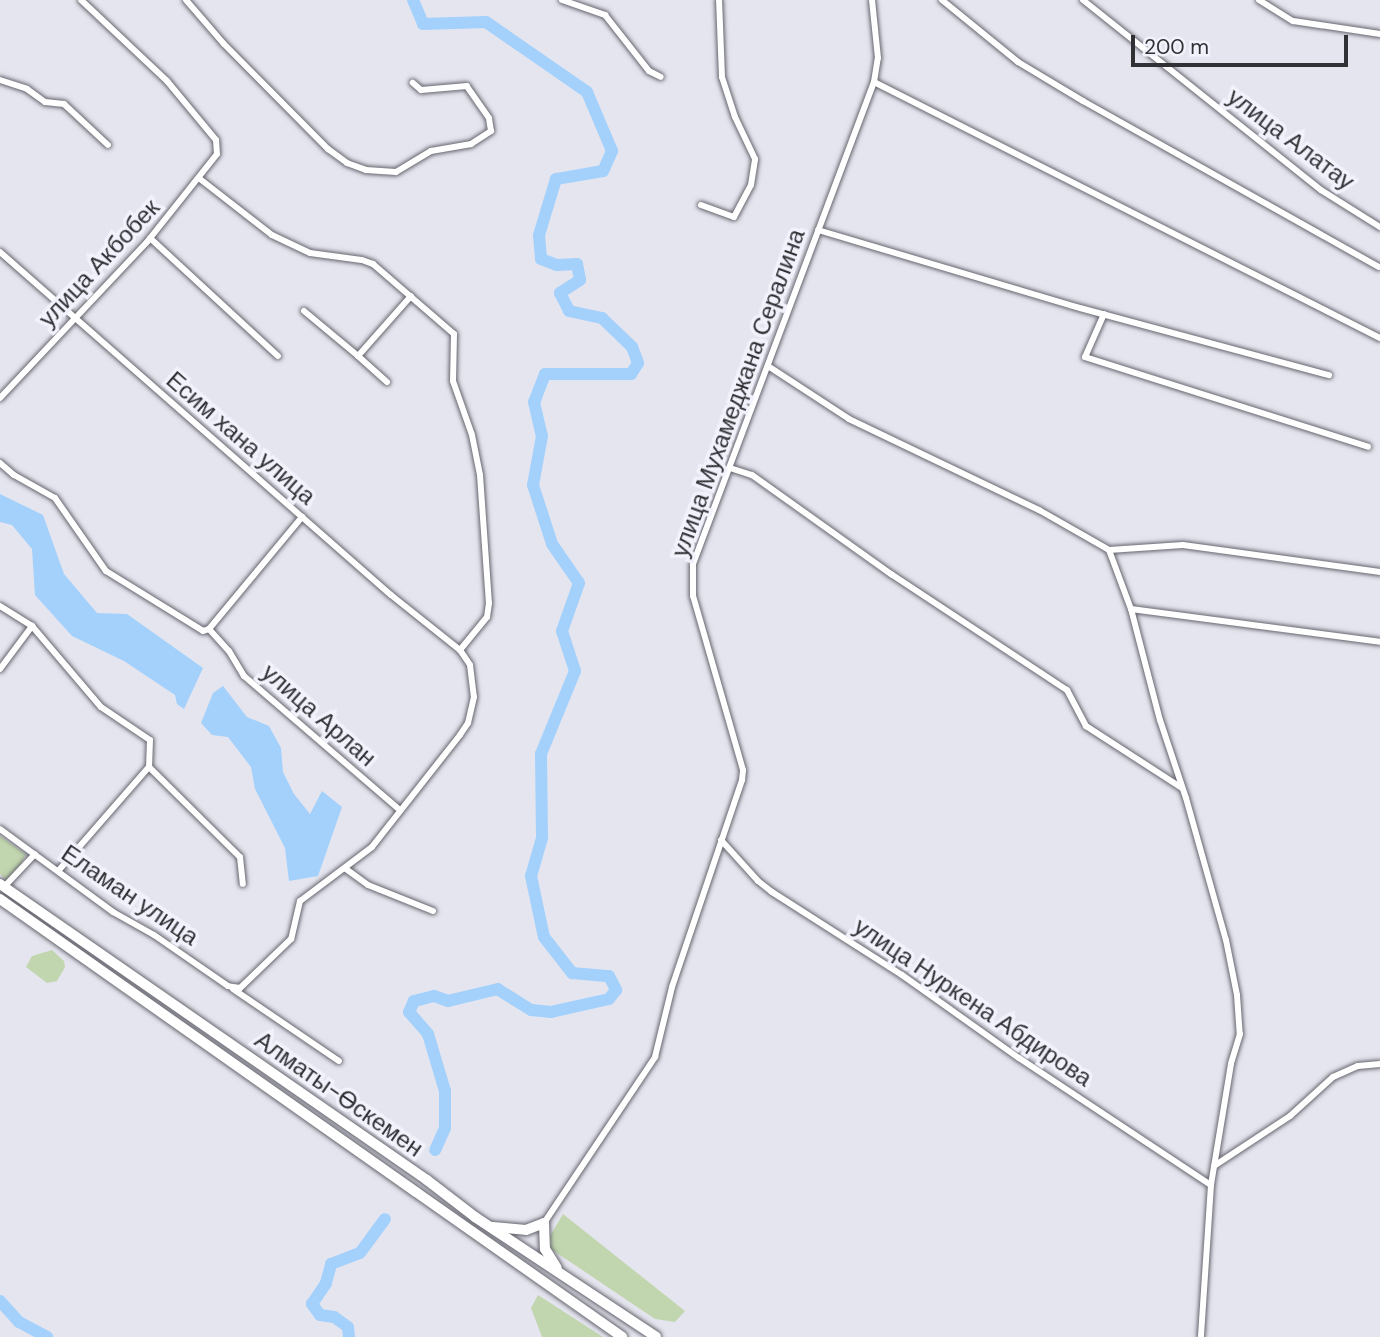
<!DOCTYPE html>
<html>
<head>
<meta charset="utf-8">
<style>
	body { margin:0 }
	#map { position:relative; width:1380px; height:1337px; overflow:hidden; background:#e5e5ef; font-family:"DM Sans",sans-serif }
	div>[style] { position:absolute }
	.green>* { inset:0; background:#c1d6ae }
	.water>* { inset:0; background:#a3d1fc }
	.river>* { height:12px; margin:-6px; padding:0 6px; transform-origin:6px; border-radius:6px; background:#a3d1fc }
	.roads { filter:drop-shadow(0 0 2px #66666f) drop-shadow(0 0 2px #66666f) }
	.minor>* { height:6px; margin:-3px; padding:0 3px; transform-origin:3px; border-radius:3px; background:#fff }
	.trunk>* { height:10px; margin:-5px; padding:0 5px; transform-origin:5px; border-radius:5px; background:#fff }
	.motorway>* { height:10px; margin:-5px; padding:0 5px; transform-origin:5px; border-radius:5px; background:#fff }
	span { translate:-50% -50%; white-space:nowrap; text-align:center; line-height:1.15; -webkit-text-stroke:7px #f2f2fd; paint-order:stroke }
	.street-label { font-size:24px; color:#313135 }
	.scale { position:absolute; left:1131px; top:35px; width:217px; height:32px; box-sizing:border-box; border:4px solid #313135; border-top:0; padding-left:9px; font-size:21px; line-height:24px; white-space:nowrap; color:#313135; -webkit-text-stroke:5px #f2f2fd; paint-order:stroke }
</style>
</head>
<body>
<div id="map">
	<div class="green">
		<i style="clip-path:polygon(0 836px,26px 854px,11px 884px,0 874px)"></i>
		<i style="clip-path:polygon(52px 950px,64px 961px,65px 967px,57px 981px,47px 983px,26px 967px,32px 956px)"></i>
		<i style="clip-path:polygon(563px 1214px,685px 1311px,675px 1322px,655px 1319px,551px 1249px,550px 1236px)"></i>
		<i style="clip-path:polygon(538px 1295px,603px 1337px,542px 1337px,531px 1308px)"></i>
	</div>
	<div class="water">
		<i style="clip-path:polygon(0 494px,43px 515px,64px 574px,97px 613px,127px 614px,203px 668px,184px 709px,177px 704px,175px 695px,124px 661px,72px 636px,35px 595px,32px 549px,12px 525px,0 522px)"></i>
		<i style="clip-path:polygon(223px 686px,247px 717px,269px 726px,281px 748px,283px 772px,294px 794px,310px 814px,322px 791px,342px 807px,318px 876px,289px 881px,285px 848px,255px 789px,251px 767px,228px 737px,212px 735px,201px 723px,213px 693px)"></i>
	</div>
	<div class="river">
		<i style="left:413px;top:0;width:26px;rotate:67deg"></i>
		<i style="left:423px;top:24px;width:63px;rotate:-1.8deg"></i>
		<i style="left:486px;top:22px;width:123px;rotate:34.7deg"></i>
		<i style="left:587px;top:92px;width:64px;rotate:67deg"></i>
		<i style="left:612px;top:151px;width:22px;rotate:114deg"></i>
		<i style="left:603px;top:171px;width:48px;rotate:170.3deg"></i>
		<i style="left:556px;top:179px;width:59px;rotate:106.9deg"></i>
		<i style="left:539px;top:235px;width:24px;rotate:85deg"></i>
		<i style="left:541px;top:259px;width:17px;rotate:21deg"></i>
		<i style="left:557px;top:265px;width:20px;rotate:-3deg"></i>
		<i style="left:577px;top:264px;width:16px;rotate:79deg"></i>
		<i style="left:580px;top:280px;width:24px;rotate:147deg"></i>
		<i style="left:560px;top:293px;width:20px;rotate:63deg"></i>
		<i style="left:569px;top:311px;width:34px;rotate:12deg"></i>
		<i style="left:602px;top:318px;width:42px;rotate:44deg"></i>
		<i style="left:632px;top:347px;width:17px;rotate:69deg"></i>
		<i style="left:638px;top:363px;width:13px;rotate:122deg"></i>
		<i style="left:631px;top:374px;width:86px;rotate:180deg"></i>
		<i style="left:545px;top:374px;width:30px;rotate:111deg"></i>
		<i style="left:534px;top:402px;width:35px;rotate:77deg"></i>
		<i style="left:542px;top:436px;width:50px;rotate:100.4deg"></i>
		<i style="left:533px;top:485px;width:62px;rotate:72.1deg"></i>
		<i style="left:552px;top:544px;width:47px;rotate:55.3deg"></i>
		<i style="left:579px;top:583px;width:51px;rotate:109.5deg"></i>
		<i style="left:562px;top:631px;width:42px;rotate:72deg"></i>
		<i style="left:575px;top:671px;width:90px;rotate:112.3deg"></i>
		<i style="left:541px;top:754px;width:84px;rotate:89.3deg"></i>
		<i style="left:542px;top:838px;width:40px;rotate:106deg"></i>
		<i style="left:531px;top:876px;width:62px;rotate:78deg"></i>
		<i style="left:544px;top:937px;width:46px;rotate:52.1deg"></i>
		<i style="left:572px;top:973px;width:37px;rotate:5deg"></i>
		<i style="left:609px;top:976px;width:16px;rotate:63deg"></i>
		<i style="left:616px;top:990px;width:11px;rotate:128deg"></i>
		<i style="left:609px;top:999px;width:59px;rotate:167.4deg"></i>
		<i style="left:551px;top:1012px;width:20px;rotate:-174deg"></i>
		<i style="left:531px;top:1010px;width:39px;rotate:-148deg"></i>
		<i style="left:498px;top:989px;width:51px;rotate:166.5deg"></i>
		<i style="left:448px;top:1001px;width:15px;rotate:-160deg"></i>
		<i style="left:434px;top:996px;width:21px;rotate:166deg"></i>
		<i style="left:414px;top:1001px;width:12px;rotate:114deg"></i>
		<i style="left:409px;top:1012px;width:29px;rotate:49deg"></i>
		<i style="left:428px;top:1034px;width:59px;rotate:73.4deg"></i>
		<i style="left:445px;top:1091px;width:37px;rotate:90deg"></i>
		<i style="left:445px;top:1128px;width:24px;rotate:114deg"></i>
		<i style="left:0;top:1301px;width:28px;rotate:48deg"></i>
		<i style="left:19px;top:1322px;width:32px;rotate:28deg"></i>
		<i style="left:349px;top:1337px;width:10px;rotate:-96deg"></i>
		<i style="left:348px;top:1327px;width:17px;rotate:-144deg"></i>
		<i style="left:334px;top:1317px;width:14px;rotate:-172deg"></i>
		<i style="left:320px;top:1315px;width:14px;rotate:-126deg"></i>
		<i style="left:312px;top:1304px;width:25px;rotate:-56deg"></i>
		<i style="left:326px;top:1283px;width:20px;rotate:-75deg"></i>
		<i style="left:331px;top:1264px;width:31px;rotate:-21deg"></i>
		<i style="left:360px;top:1253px;width:42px;rotate:-53.7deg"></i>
	</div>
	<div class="roads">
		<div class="minor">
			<i style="left:186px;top:0;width:58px;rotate:49.2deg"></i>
			<i style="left:224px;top:44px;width:148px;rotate:45.3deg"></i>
			<i style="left:328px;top:149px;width:24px;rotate:36deg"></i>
			<i style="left:347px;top:163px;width:20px;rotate:20deg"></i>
			<i style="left:366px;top:170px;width:30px;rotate:4deg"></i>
			<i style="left:396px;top:172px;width:41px;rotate:-31deg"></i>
			<i style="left:431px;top:151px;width:41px;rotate:-9.9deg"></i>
			<i style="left:471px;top:144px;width:24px;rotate:-33deg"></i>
			<i style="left:491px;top:131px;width:13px;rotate:-99deg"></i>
			<i style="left:489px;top:118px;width:39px;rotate:-125deg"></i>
			<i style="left:467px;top:86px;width:46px;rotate:175deg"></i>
			<i style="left:421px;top:90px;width:11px;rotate:-139deg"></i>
			<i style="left:562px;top:0;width:46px;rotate:19.2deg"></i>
			<i style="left:605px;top:15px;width:71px;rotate:51.8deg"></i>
			<i style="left:649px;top:71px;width:13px;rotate:27deg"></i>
			<i style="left:942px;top:0;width:98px;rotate:39.2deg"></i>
			<i style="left:1018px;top:62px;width:76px;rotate:31deg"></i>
			<i style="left:1083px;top:101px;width:339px;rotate:29.3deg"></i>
			<i style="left:1083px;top:0;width:305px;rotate:38.6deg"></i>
			<i style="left:1321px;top:190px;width:70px;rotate:32.1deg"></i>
			<i style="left:1259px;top:0;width:40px;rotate:32deg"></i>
			<i style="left:1293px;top:21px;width:88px;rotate:8.5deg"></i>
			<i style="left:0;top:80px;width:28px;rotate:18deg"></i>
			<i style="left:27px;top:89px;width:22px;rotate:36deg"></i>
			<i style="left:45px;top:102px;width:19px;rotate:6deg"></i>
			<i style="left:64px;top:104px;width:60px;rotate:43deg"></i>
			<i style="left:874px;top:82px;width:567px;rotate:26.84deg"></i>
			<i style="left:200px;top:179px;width:91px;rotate:37.9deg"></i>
			<i style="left:272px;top:235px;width:42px;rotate:25.3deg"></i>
			<i style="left:310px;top:253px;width:52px;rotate:7.7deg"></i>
			<i style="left:362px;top:260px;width:12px;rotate:20deg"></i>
			<i style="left:373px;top:264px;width:107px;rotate:40.8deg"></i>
			<i style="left:454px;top:334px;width:47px;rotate:91.2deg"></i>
			<i style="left:453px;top:381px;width:57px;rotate:70.6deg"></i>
			<i style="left:472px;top:435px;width:41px;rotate:78.7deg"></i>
			<i style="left:480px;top:475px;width:128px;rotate:86deg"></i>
			<i style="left:489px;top:603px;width:14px;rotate:98deg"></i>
			<i style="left:487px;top:617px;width:43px;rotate:129.3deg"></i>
			<i style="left:701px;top:205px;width:35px;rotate:20deg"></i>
			<i style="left:734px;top:217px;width:36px;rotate:-62deg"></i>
			<i style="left:751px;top:185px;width:26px;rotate:-81deg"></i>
			<i style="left:755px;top:159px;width:47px;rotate:-115.5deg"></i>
			<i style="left:735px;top:117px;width:42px;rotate:-108deg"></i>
			<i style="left:722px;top:77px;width:77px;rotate:-92.2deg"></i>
			<i style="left:818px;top:230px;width:273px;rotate:16.6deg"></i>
			<i style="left:1080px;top:308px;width:258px;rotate:15.1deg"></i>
			<i style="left:150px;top:238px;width:174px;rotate:42.7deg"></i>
			<i style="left:0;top:252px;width:520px;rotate:41.26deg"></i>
			<i style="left:391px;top:595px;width:88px;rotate:38.6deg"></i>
			<i style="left:460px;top:650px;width:18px;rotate:56deg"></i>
			<i style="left:470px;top:665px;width:32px;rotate:83deg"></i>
			<i style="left:474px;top:697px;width:27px;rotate:103deg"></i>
			<i style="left:468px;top:723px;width:14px;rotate:124deg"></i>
			<i style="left:460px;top:735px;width:142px;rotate:128.2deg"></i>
			<i style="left:372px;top:847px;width:90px;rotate:143.1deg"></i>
			<i style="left:300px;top:901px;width:39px;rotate:103deg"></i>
			<i style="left:291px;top:939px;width:71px;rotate:136.1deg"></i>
			<i style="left:240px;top:988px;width:12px;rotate:-171deg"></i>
			<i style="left:228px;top:986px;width:90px;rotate:-145.4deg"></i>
			<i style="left:154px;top:935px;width:47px;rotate:-150.7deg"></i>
			<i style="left:113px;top:912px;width:140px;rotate:-143.7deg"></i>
			<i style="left:304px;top:311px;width:70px;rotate:39.8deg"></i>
			<i style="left:358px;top:356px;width:80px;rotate:-48.5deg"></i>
			<i style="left:1104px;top:314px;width:47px;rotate:113.8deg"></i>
			<i style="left:1085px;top:357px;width:297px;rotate:17.6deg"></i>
			<i style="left:358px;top:356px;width:39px;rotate:42deg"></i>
			<i style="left:768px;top:366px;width:97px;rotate:33.2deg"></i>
			<i style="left:849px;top:419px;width:211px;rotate:25.6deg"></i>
			<i style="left:1039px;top:510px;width:81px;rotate:29.7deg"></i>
			<i style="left:1109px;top:550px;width:63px;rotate:69.6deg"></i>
			<i style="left:1131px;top:609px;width:115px;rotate:75.4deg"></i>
			<i style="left:1160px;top:720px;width:82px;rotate:71.6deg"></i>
			<i style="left:1186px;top:798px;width:148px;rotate:74.3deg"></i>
			<i style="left:1226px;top:940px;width:56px;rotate:78.7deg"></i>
			<i style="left:1237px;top:995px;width:39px;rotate:86deg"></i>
			<i style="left:1240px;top:1034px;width:31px;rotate:107deg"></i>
			<i style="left:1231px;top:1064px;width:123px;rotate:99.4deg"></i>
			<i style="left:1211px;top:1185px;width:152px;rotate:93.8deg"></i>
			<i style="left:0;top:398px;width:214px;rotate:-46.7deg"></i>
			<i style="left:147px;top:242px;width:112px;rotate:-51.5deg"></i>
			<i style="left:217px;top:154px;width:14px;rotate:-94deg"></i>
			<i style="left:216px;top:140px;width:77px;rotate:-129.7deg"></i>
			<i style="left:167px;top:81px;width:118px;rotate:-136.7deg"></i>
			<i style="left:0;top:463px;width:18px;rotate:41deg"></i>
			<i style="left:14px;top:475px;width:47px;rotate:29.3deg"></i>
			<i style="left:55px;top:498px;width:89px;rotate:55.1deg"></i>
			<i style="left:106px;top:571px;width:114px;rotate:31.7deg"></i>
			<i style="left:203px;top:631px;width:6px;rotate:-18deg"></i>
			<i style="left:209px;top:629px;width:30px;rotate:48deg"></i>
			<i style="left:229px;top:651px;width:29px;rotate:59deg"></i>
			<i style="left:244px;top:676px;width:206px;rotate:40.7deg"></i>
			<i style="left:730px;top:468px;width:23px;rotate:18deg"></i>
			<i style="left:752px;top:475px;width:171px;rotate:35.5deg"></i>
			<i style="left:891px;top:574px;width:211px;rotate:33.4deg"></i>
			<i style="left:1067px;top:690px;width:41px;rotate:62.2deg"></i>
			<i style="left:1086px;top:726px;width:114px;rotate:32.9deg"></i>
			<i style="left:1109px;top:550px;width:74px;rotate:-3.9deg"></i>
			<i style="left:1183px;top:545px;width:199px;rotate:7.8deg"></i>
			<i style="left:0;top:606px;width:38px;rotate:32deg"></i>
			<i style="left:32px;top:626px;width:106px;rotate:49.6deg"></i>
			<i style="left:101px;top:707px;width:59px;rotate:34deg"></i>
			<i style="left:150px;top:740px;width:27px;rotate:92deg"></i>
			<i style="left:149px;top:767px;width:128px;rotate:44.7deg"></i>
			<i style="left:240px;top:857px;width:27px;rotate:84deg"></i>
			<i style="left:1131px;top:609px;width:251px;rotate:7.5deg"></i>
			<i style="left:209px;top:629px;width:146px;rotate:-50.3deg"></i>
			<i style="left:0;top:669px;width:54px;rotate:-53.3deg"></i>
			<i style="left:721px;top:840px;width:55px;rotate:47.9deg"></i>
			<i style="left:758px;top:881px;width:18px;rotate:38deg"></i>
			<i style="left:772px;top:892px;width:154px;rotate:32.6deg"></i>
			<i style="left:902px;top:975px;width:143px;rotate:35.4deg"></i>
			<i style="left:1019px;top:1058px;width:230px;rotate:33.5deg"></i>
			<i style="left:346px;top:869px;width:27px;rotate:36deg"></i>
			<i style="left:368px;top:885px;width:70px;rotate:21.8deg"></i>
			<i style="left:59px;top:870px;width:137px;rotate:-48.9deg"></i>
			<i style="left:4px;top:887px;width:45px;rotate:-46.8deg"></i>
			<i style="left:233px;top:989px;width:128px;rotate:34.2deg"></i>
			<i style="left:1214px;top:1166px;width:91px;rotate:-33.3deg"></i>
			<i style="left:1290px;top:1116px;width:58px;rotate:-42.2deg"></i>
			<i style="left:1333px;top:1077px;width:27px;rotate:-24deg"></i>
			<i style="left:1358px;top:1066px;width:22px;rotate:-5deg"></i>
			<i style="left:544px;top:1223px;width:200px;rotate:-56.2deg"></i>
			<i style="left:655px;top:1057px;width:72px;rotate:-76.3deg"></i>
			<i style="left:672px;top:987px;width:219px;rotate:-71.3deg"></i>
			<i style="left:742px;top:780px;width:10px;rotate:-84deg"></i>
			<i style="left:743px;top:770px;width:181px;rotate:-106deg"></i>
			<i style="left:693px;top:596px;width:32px;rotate:-90deg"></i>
			<i style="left:693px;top:564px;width:515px;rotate:-69.42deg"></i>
			<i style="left:874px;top:82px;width:24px;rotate:-81deg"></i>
			<i style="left:878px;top:58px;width:58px;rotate:-95.9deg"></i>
		</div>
		<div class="trunk">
			<i style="left:0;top:884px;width:520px;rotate:34.73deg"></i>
			<i style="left:0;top:899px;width:509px;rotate:35.16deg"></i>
		</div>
		<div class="motorway">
			<i style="left:427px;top:1180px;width:61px;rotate:37.6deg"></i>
			<i style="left:475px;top:1217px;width:217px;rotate:33.5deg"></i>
			<i style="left:416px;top:1192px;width:252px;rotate:35.1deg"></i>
			<i style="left:544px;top:1223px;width:26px;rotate:88deg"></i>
			<i style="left:545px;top:1249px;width:22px;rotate:58deg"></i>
			<i style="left:493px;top:1227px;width:33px;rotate:5deg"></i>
			<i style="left:526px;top:1230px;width:19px;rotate:-21deg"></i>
		</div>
	</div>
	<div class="street-label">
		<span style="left:1291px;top:139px;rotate:37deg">улица Алатау</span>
		<span style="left:99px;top:263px;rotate:-47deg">улица Акбобек</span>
		<span style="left:738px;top:393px;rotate:-70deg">улица Мухамеджана Сералина</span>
		<span style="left:241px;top:438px;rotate:41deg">Есим хана улица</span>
		<span style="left:319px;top:715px;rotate:41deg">улица Арлан</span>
		<span style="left:130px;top:895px;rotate:34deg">Еламан улица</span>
		<span style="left:973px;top:1002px;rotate:34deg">улица Нуркена Абдирова</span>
		<span style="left:339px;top:1094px;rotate:35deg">Алматы-Өскемен</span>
	</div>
	<div class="scale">200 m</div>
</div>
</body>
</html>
